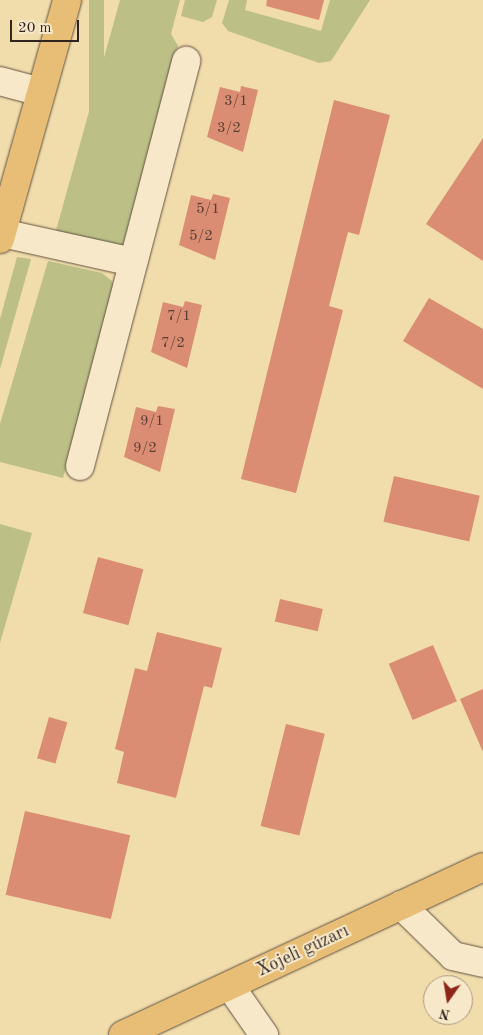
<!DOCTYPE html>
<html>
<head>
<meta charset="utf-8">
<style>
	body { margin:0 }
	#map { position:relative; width:483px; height:1035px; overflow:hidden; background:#f1dcab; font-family:"Old Standard TT",serif }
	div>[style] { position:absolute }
	.green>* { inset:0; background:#bcc087; transform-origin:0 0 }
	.building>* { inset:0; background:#da8d72; transform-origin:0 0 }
	.roads { filter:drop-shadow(0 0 1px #615242) drop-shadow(0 0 1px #615242) }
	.minor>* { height:28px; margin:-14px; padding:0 14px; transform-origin:14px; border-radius:14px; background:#f6e8c8 }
	.major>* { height:28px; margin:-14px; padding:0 14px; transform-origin:14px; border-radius:14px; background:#e8be76 }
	span { translate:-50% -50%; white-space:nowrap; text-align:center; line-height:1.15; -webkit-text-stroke:4px #f6e8c8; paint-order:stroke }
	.number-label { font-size:15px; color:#5b3e34 }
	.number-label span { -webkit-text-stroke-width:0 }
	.street-label { font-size:18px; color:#31241f }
	.north { position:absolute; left:423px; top:975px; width:50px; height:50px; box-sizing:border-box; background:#f6e8c8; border:1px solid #a79a84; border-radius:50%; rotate:193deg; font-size:14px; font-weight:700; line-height:20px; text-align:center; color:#31241f }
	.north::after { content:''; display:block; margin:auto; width:18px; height:22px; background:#8f2418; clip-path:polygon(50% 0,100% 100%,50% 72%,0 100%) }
	.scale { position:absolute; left:10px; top:20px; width:69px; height:22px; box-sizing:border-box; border:2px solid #31241f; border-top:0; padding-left:6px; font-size:15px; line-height:18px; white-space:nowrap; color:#31241f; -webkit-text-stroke:4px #f6e8c8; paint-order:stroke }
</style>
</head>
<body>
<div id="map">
	<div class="green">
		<i style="left:89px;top:0;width:15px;height:235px"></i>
		<i style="clip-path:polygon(120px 0,180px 0,171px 34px,178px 46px,131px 232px,128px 242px,118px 247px,55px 234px)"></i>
		<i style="clip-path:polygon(185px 0,217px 0,212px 17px,203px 22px,181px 16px)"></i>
		<i style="clip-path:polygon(229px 0,247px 0,245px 10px,321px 31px,330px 0,370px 0,331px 61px,319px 63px,228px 31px,222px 23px)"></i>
		<i style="clip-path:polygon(17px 257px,31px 259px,0 369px,0 319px)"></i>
		<i style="clip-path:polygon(48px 261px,102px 273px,112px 281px,116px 292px,63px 478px,0 462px,0 424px)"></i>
		<i style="clip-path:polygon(0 524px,32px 533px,0 643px)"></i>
	</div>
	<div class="building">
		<i style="clip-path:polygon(267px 0,324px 0,319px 20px,266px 6px)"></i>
		<i style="clip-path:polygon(241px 86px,258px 90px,243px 152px,207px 137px,220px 87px,240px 92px)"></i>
		<i style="clip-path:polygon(334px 100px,390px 115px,359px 235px,348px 232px,329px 306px,343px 310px,296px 493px,241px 479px)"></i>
		<i style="clip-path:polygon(483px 138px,483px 261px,426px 224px)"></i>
		<i style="clip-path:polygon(213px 194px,230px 198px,215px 260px,179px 245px,191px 195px,211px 200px)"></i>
		<i style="clip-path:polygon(429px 298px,483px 329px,483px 389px,403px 341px)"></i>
		<i style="clip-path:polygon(185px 301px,202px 305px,187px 368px,151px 352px,163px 302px,183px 307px)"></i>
		<i style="clip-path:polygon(158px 406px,175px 409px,160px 472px,124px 457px,136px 407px,156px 412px)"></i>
		<i style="left:394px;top:476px;width:88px;height:47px;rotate:13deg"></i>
		<i style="left:98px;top:557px;width:47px;height:58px;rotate:15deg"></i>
		<i style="left:280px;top:599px;width:44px;height:23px;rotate:13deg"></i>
		<i style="clip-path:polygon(157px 632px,222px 648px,212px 688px,204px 686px,176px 798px,117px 783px,124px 752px,115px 749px,135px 668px,147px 671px)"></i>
		<i style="left:433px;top:645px;width:61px;height:48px;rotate:67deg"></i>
		<i style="clip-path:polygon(483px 689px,483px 752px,460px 699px)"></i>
		<i style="left:49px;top:717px;width:19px;height:43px;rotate:16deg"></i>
		<i style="left:286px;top:724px;width:40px;height:105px;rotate:14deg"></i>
		<i style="left:25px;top:811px;width:108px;height:86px;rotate:13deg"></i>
	</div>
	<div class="roads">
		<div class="minor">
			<i style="left:0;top:81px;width:42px;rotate:15deg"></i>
			<i style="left:2px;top:233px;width:134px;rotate:12.5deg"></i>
			<i style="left:80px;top:466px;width:419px;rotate:-75.3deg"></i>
			<i style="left:401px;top:905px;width:73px;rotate:44.4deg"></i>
			<i style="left:453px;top:956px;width:31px;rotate:13deg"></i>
			<i style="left:230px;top:986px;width:60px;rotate:55.2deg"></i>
		</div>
		<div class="major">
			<i style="left:0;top:239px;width:248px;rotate:-74.3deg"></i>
			<i style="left:123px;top:1035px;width:397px;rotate:-25deg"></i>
		</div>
	</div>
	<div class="number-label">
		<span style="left:236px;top:102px">3/1</span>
		<span style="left:229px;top:129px">3/2</span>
		<span style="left:208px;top:210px">5/1</span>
		<span style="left:201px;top:237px">5/2</span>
		<span style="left:179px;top:317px">7/1</span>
		<span style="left:173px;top:344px">7/2</span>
		<span style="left:152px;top:422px">9/1</span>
		<span style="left:145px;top:449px">9/2</span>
	</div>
	<div class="street-label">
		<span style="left:303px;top:951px;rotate:-25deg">Xojeli gúzarı</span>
	</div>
	<div class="north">N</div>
	<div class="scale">20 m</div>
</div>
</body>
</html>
